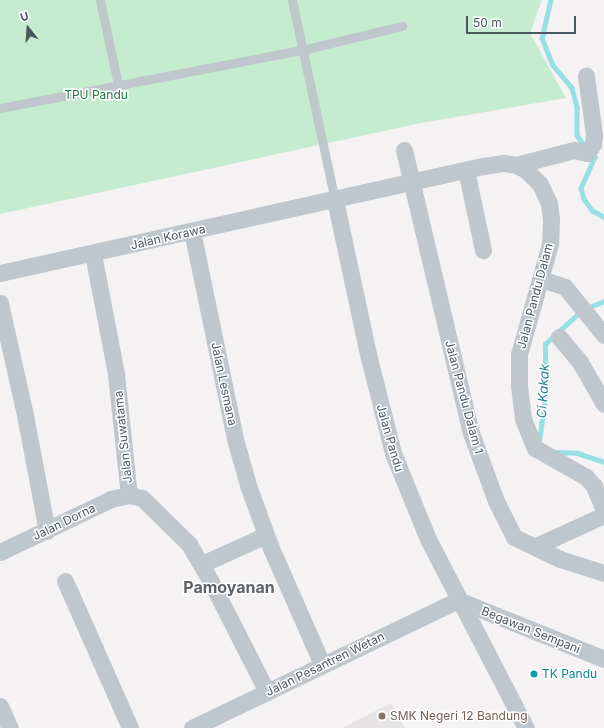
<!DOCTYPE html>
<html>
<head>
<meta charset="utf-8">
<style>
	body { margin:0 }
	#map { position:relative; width:604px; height:728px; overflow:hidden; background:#f4f2f2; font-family:Inter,sans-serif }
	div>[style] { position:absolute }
	.education>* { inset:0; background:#e5e3e3 }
	.green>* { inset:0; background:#c5eccf }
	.stream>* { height:4.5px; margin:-2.25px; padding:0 2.25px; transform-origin:2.25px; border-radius:2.25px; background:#96dfe5 }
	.service>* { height:9px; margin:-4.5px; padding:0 4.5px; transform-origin:4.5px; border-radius:4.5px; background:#bfc7cd }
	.minor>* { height:17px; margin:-8.5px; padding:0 8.5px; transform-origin:8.5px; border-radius:8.5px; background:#bfc7cd }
	.dots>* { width:11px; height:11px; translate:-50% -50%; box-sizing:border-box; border:2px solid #fff; border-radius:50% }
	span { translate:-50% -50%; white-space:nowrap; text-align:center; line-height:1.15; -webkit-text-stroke:3px #fff; paint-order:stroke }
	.park-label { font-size:12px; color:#207a42 }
	.street-label { font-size:12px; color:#4b575e }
	.culture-label { font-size:12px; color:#0d838f }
	.left { translate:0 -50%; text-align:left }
	.education-label { font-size:12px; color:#785e54 }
	.water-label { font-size:13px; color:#18838c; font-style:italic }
	.district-label { font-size:16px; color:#5f6366; font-weight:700 }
	.north { position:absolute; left:8px; top:8px; width:40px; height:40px; -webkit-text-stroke:3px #fff; paint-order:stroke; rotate:343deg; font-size:11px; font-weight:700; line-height:16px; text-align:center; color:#4b575e }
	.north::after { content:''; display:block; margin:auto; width:14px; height:18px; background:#4b575e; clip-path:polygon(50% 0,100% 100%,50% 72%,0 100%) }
	.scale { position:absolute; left:466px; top:16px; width:110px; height:18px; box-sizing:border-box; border:2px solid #4b575e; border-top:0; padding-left:5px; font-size:12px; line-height:14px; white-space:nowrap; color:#4b575e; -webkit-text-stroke:3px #fff; paint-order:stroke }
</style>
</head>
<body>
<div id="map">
	<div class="education">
		<i style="clip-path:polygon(391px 703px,405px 728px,342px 728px)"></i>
	</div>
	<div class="green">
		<i style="clip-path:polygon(0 0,542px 0,530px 33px,566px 98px,421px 123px,0 214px)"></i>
	</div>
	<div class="stream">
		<i style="left:551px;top:0;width:39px;rotate:103deg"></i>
		<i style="left:542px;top:38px;width:29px;rotate:68deg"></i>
		<i style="left:553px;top:65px;width:30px;rotate:50deg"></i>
		<i style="left:572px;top:88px;width:20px;rotate:75deg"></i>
		<i style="left:577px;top:107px;width:28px;rotate:90deg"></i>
		<i style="left:577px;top:135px;width:14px;rotate:56deg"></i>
		<i style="left:591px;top:154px;width:5px;rotate:37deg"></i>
		<i style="left:595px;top:157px;width:34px;rotate:114deg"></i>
		<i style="left:581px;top:188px;width:11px;rotate:75deg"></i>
		<i style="left:584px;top:199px;width:14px;rotate:54deg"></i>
		<i style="left:592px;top:210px;width:14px;rotate:30deg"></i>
		<i style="left:587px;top:308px;width:18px;rotate:-22deg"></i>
		<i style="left:539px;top:441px;width:42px;rotate:-81.9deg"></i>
		<i style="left:545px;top:399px;width:55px;rotate:-90deg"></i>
		<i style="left:545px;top:344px;width:49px;rotate:-42.5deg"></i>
		<i style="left:554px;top:452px;width:23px;rotate:2deg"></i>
		<i style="left:577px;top:453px;width:28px;rotate:18deg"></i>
	</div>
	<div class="service">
		<i style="left:100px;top:0;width:87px;rotate:78deg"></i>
		<i style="left:292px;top:0;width:205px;rotate:77.9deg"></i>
		<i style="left:0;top:108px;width:308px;rotate:-10.9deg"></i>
		<i style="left:302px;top:50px;width:103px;rotate:-13.5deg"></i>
	</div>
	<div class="minor">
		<i style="left:404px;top:150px;width:291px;rotate:76.7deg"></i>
		<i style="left:471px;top:433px;width:72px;rotate:69.8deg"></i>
		<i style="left:496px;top:501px;width:40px;rotate:63.4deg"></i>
		<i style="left:514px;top:537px;width:51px;rotate:25.6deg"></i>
		<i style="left:560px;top:559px;width:46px;rotate:17.7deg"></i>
		<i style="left:516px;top:165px;width:60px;rotate:-14.5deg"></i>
		<i style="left:574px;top:150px;width:13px;rotate:13deg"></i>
		<i style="left:587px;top:153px;width:11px;rotate:-56deg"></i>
		<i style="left:593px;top:144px;width:10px;rotate:-84deg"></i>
		<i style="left:594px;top:134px;width:59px;rotate:-97.9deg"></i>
		<i style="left:466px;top:170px;width:82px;rotate:78deg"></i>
		<i style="left:335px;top:200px;width:162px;rotate:77.9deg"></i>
		<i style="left:369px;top:358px;width:98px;rotate:75.8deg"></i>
		<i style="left:393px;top:453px;width:93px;rotate:67.9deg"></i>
		<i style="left:428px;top:539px;width:213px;rotate:62.6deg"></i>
		<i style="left:192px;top:231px;width:212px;rotate:78.3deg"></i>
		<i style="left:235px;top:439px;width:51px;rotate:74.1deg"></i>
		<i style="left:249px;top:488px;width:64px;rotate:69.9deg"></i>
		<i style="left:271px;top:548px;width:127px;rotate:66.3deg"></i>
		<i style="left:93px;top:254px;width:122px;rotate:79.1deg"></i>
		<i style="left:116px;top:374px;width:122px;rotate:83.9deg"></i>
		<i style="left:0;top:273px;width:496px;rotate:-12.5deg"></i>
		<i style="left:484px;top:166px;width:20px;rotate:-9deg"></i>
		<i style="left:504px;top:163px;width:12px;rotate:9deg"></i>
		<i style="left:516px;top:165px;width:11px;rotate:27deg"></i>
		<i style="left:526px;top:170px;width:20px;rotate:45deg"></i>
		<i style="left:540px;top:184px;width:21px;rotate:65deg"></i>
		<i style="left:549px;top:203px;width:16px;rotate:83deg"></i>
		<i style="left:551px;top:219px;width:25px;rotate:92deg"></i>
		<i style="left:550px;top:244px;width:114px;rotate:105.7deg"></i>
		<i style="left:519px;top:354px;width:32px;rotate:90deg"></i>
		<i style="left:519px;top:386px;width:33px;rotate:83deg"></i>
		<i style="left:523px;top:419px;width:31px;rotate:68deg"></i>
		<i style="left:535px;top:448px;width:59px;rotate:29.6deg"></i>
		<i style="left:586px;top:477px;width:12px;rotate:48deg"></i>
		<i style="left:594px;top:486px;width:27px;rotate:68deg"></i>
		<i style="left:541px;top:279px;width:25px;rotate:18deg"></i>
		<i style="left:565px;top:287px;width:62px;rotate:50.9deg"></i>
		<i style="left:0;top:303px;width:115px;rotate:77.4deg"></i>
		<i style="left:25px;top:415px;width:118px;rotate:79.3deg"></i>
		<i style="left:559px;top:337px;width:33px;rotate:50deg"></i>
		<i style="left:580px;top:362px;width:48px;rotate:60.3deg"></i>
		<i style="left:536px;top:546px;width:75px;rotate:-24.5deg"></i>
		<i style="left:0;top:552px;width:123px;rotate:-25.5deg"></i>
		<i style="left:111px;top:499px;width:18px;rotate:-13deg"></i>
		<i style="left:129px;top:495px;width:13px;rotate:13deg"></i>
		<i style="left:142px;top:498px;width:66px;rotate:44.4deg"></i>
		<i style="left:189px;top:544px;width:42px;rotate:59.7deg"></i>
		<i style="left:210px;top:580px;width:126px;rotate:63deg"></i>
		<i style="left:202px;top:564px;width:70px;rotate:-24.4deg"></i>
		<i style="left:65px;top:581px;width:161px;rotate:66.1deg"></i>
		<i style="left:458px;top:600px;width:157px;rotate:22deg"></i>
		<i style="left:0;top:706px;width:24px;rotate:66deg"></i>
		<i style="left:192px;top:728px;width:295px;rotate:-25.7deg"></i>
	</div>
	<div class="dots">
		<i style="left:534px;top:674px;background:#0f9aa8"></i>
		<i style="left:382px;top:716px;background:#8d6e63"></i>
	</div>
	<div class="park-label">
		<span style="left:96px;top:95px">TPU Pandu</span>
	</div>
	<div class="street-label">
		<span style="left:168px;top:237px;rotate:-13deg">Jalan Korawa</span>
		<span style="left:535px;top:296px;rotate:-75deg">Jalan Pandu Dalam</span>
		<span style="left:224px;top:384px;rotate:78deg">Jalan Lesmana</span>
		<span style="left:464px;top:397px;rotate:75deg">Jalan Pandu Dalam 1</span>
		<span style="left:123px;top:437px;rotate:-96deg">Jalan Suwatama</span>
		<span style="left:390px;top:438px;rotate:74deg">Jalan Pandu</span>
		<span style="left:64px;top:522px;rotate:-26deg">Jalan Dorna</span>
		<span style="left:531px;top:630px;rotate:22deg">Begawan Sempani</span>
		<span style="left:325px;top:664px;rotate:-26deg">Jalan Pesantren Wetan</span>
	</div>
	<div class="culture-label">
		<span class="left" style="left:542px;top:674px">TK Pandu</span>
	</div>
	<div class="education-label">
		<span class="left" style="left:390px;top:716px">SMK Negeri 12 Bandung</span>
	</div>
	<div class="water-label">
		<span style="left:543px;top:391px;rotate:-87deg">Ci Kakak</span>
	</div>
	<div class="district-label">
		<span style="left:229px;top:587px">Pamoyanan</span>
	</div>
	<div class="north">U</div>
	<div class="scale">50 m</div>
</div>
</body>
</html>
